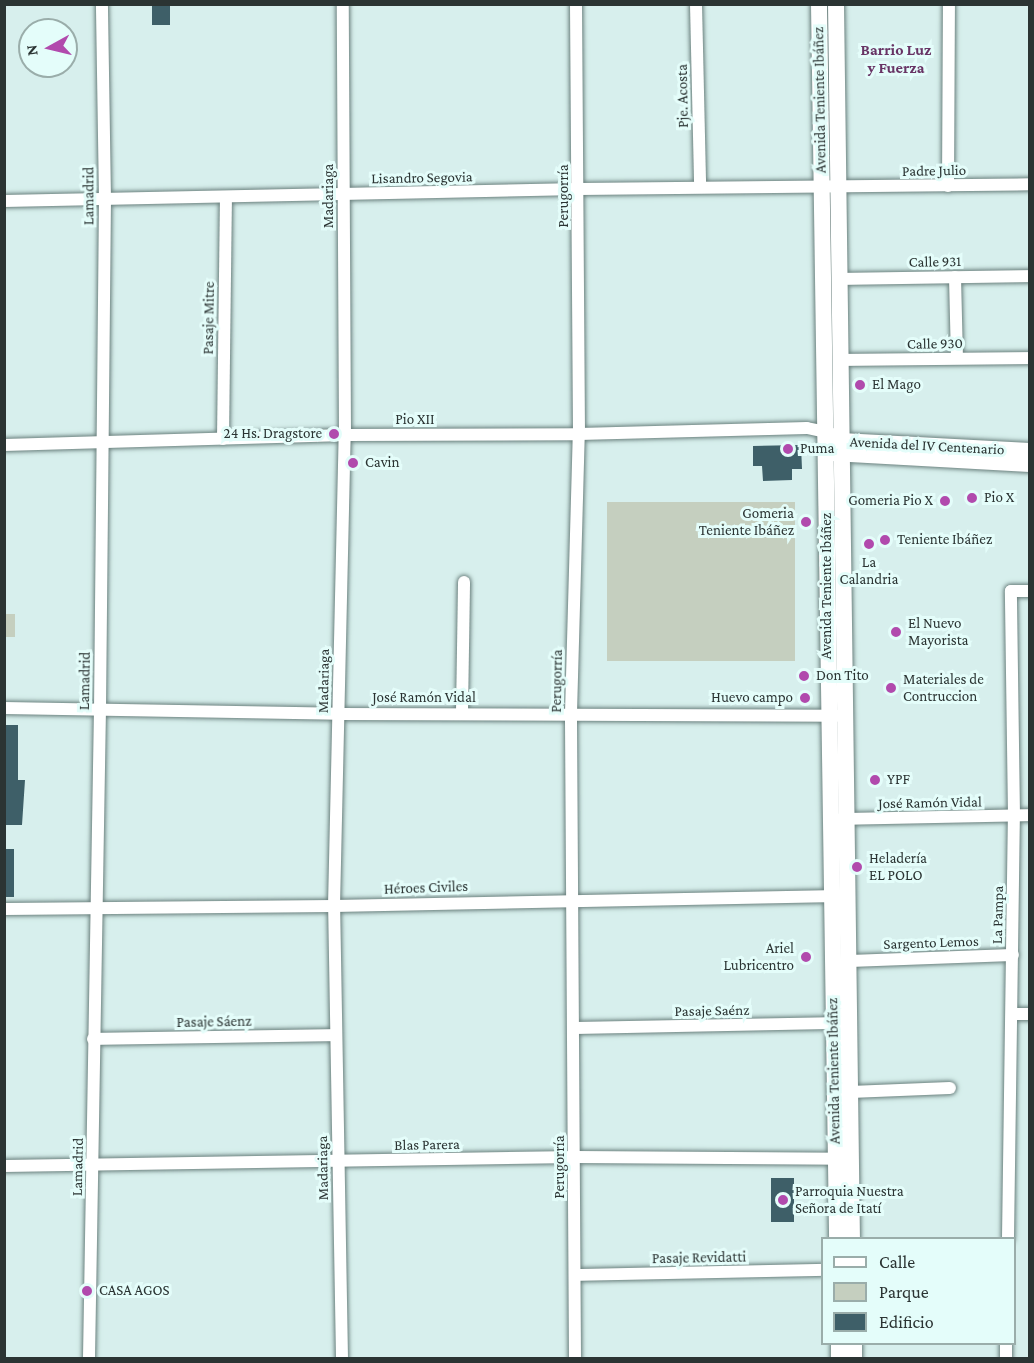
<!DOCTYPE html>
<html>
<head>
<meta charset="utf-8">
<style>
	body { margin:0 }
	#map { position:relative; width:1034px; height:1363px; overflow:hidden; background:#d7efed; font-family:"Crimson Pro",serif }
	div>[style] { position:absolute }
	.green>* { inset:0; background:#c5cfbf; transform-origin:0 0 }
	.building>* { inset:0; background:#3e5f68; transform-origin:0 0 }
	.roads { filter:drop-shadow(0 0 2px #6b817e) drop-shadow(0 0 2px #6b817e) }
	.street>* { height:12px; margin:-6px; padding:0 6px; transform-origin:6px; border-radius:6px; background:#fff }
	.secondary>* { height:16px; margin:-8px; padding:0 8px; transform-origin:8px; border-radius:8px; background:#fff }
	.dots>* { width:16px; height:16px; translate:-50% -50%; box-sizing:border-box; border:3px solid #e4fdfa; border-radius:50% }
	span { translate:-50% -50%; white-space:nowrap; text-align:center; line-height:1.15; -webkit-text-stroke:6px #e4fdfa; paint-order:stroke }
	.street-label { font-size:15px; color:#2b3433 }
	.poi-label { font-size:15px; color:#2b3433 }
	.left { translate:0 -50%; text-align:left }
	.right { translate:-100% -50%; text-align:right }
	.neighbourhood-label { font-size:16px; color:#683465; font-weight:700 }
	.frame { position:absolute; inset:0; border:6px solid #2b3433; pointer-events:none }
	.legend { position:absolute; left:821px; top:1237px; width:195px; height:108px; box-sizing:border-box; background:#e4fdfa; border:2px solid #9aadaa; margin:0; padding:8px 10px; list-style:none; font-size:18px; color:#2b3433 }
	.legend li { display:flex; align-items:center; gap:12px; height:30px }
	.legend b { width:30px; border:2px solid #9aadaa }
	.north { position:absolute; left:18px; top:18px; width:60px; height:60px; box-sizing:border-box; background:#e4fdfa; border:2px solid #9aadaa; border-radius:50%; rotate:262deg; font-size:16px; font-weight:700; line-height:24px; text-align:center; color:#2b3433 }
	.north::after { content:''; display:block; margin:auto; width:21px; height:27px; background:#b14aad; clip-path:polygon(50% 0,100% 100%,50% 72%,0 100%) }
</style>
</head>
<body>
<div id="map">
	<div class="green">
		<i style="left:795px;top:502px;width:159px;height:188px;rotate:90deg"></i>
		<i style="left:5px;top:614px;width:10px;height:23px"></i>
	</div>
	<div class="building">
		<i style="left:152px;top:4px;width:18px;height:21px"></i>
		<i style="clip-path:polygon(801px 445px,802px 469px,792px 469px,792px 480px,763px 481px,762px 466px,753px 466px,753px 446px)"></i>
		<i style="clip-path:polygon(4px 725px,18px 725px,18px 780px,25px 780px,22px 825px,6px 825px)"></i>
		<i style="left:4px;top:849px;width:10px;height:48px"></i>
		<i style="left:771px;top:1178px;width:23px;height:44px"></i>
	</div>
	<div class="roads">
		<div class="street">
			<i style="left:696px;top:4px;width:183px;rotate:88.7deg"></i>
			<i style="left:948px;top:186px;width:182px;rotate:-89.7deg"></i>
			<i style="left:4px;top:201px;width:575px;rotate:-1.2deg"></i>
			<i style="left:579px;top:189px;width:451px;rotate:-0.6deg"></i>
			<i style="left:955px;top:277px;width:81px;rotate:88.6deg"></i>
			<i style="left:842px;top:279px;width:188px;rotate:-0.9deg"></i>
			<i style="left:842px;top:360px;width:188px;rotate:-0.6deg"></i>
			<i style="left:223px;top:439px;width:242px;rotate:-89.3deg"></i>
			<i style="left:4px;top:445px;width:341px;rotate:-1.7deg"></i>
			<i style="left:345px;top:435px;width:234px;rotate:-0.2deg"></i>
			<i style="left:579px;top:434px;width:228px;rotate:-1.5deg"></i>
			<i style="left:807px;top:428px;width:19px;rotate:12deg"></i>
			<i style="left:4px;top:708px;width:334px;rotate:1deg"></i>
			<i style="left:338px;top:714px;width:499px;rotate:0.2deg"></i>
			<i style="left:462px;top:712px;width:130px;rotate:-89.1deg"></i>
			<i style="left:841px;top:819px;width:189px;rotate:-1.2deg"></i>
			<i style="left:4px;top:909px;width:330px;rotate:-0.5deg"></i>
			<i style="left:334px;top:906px;width:504px;rotate:-1.14deg"></i>
			<i style="left:849px;top:961px;width:164px;rotate:-2.1deg"></i>
			<i style="left:1012px;top:1014px;width:18px"></i>
			<i style="left:575px;top:1028px;width:267px;rotate:-1.1deg"></i>
			<i style="left:93px;top:1039px;width:243px;rotate:-0.9deg"></i>
			<i style="left:850px;top:1092px;width:100px;rotate:-2.3deg"></i>
			<i style="left:4px;top:1166px;width:571px;rotate:-0.9deg"></i>
			<i style="left:575px;top:1157px;width:268px;rotate:0.4deg"></i>
			<i style="left:1008px;top:1238px;width:422px;rotate:-89.2deg"></i>
			<i style="left:1014px;top:816px;width:225px;rotate:-90.8deg"></i>
			<i style="left:1011px;top:591px;width:19px"></i>
			<i style="left:575px;top:1275px;width:247px;rotate:-1.2deg"></i>
			<i style="left:89px;top:1358px;width:648px;rotate:-89.03deg"></i>
			<i style="left:100px;top:710px;width:510px;rotate:-89.44deg"></i>
			<i style="left:105px;top:200px;width:196px;rotate:-90.9deg"></i>
			<i style="left:342px;top:1358px;width:452px;rotate:-91deg"></i>
			<i style="left:334px;top:906px;width:471px;rotate:-88.7deg"></i>
			<i style="left:345px;top:435px;width:431px;rotate:-90.3deg"></i>
			<i style="left:575px;top:1358px;width:645px;rotate:-90.36deg"></i>
			<i style="left:571px;top:713px;width:279px;rotate:-88.4deg"></i>
			<i style="left:579px;top:434px;width:430px;rotate:-90.4deg"></i>
			<i style="left:1006px;top:1358px;width:14px;rotate:-90deg"></i>
		</div>
		<div class="secondary">
			<i style="left:819px;top:4px;width:1234px;rotate:89.16deg"></i>
			<i style="left:836px;top:4px;width:1234px;rotate:89.26deg"></i>
			<i style="left:832px;top:436px;width:10px;rotate:29deg"></i>
			<i style="left:841px;top:441px;width:189px;rotate:3deg"></i>
			<i style="left:832px;top:453px;width:198px;rotate:3.2deg"></i>
			<i style="left:839px;top:1344px;width:14px;rotate:90deg"></i>
			<i style="left:854px;top:1344px;width:14px;rotate:90deg"></i>
		</div>
	</div>
	<div class="dots">
		<i style="left:860px;top:385px;background:#b14aad"></i>
		<i style="left:334px;top:434px;background:#b14aad"></i>
		<i style="left:788px;top:449px;background:#b14aad"></i>
		<i style="left:353px;top:463px;background:#b14aad"></i>
		<i style="left:972px;top:498px;background:#b14aad"></i>
		<i style="left:945px;top:501px;background:#b14aad"></i>
		<i style="left:806px;top:522px;background:#b14aad"></i>
		<i style="left:885px;top:540px;background:#b14aad"></i>
		<i style="left:869px;top:544px;background:#b14aad"></i>
		<i style="left:896px;top:632px;background:#b14aad"></i>
		<i style="left:804px;top:676px;background:#b14aad"></i>
		<i style="left:891px;top:688px;background:#b14aad"></i>
		<i style="left:805px;top:698px;background:#b14aad"></i>
		<i style="left:875px;top:780px;background:#b14aad"></i>
		<i style="left:857px;top:867px;background:#b14aad"></i>
		<i style="left:806px;top:957px;background:#b14aad"></i>
		<i style="left:783px;top:1200px;background:#b14aad"></i>
		<i style="left:87px;top:1291px;background:#b14aad"></i>
	</div>
	<div class="street-label">
		<span style="left:683px;top:96px;rotate:-91deg">Pje. Acosta</span>
		<span style="left:820px;top:100px;rotate:-91deg">Avenida Teniente Ibáñez</span>
		<span style="left:934px;top:171px;rotate:-1deg">Padre Julio</span>
		<span style="left:422px;top:178px;rotate:-1deg">Lisandro Segovia</span>
		<span style="left:89px;top:196px;rotate:-90deg">Lamadrid</span>
		<span style="left:329px;top:196px;rotate:-90deg">Madariaga</span>
		<span style="left:564px;top:196px;rotate:-90deg">Perugorría</span>
		<span style="left:935px;top:262px;rotate:-1deg">Calle 931</span>
		<span style="left:209px;top:318px;rotate:-89deg">Pasaje Mitre</span>
		<span style="left:935px;top:344px;rotate:-1deg">Calle 930</span>
		<span style="left:415px;top:420px">Pio XII</span>
		<span style="left:927px;top:446px;rotate:3deg">Avenida del IV Centenario</span>
		<span style="left:827px;top:586px;rotate:-90deg">Avenida Teniente Ibáñez</span>
		<span style="left:85px;top:681px;rotate:-89deg">Lamadrid</span>
		<span style="left:324px;top:681px;rotate:-89deg">Madariaga</span>
		<span style="left:557px;top:681px;rotate:-89deg">Perugorría</span>
		<span style="left:424px;top:698px">José Ramón Vidal</span>
		<span style="left:930px;top:803px;rotate:-1deg">José Ramón Vidal</span>
		<span style="left:426px;top:888px;rotate:-2deg">Héroes Civiles</span>
		<span style="left:998px;top:915px;rotate:-89deg">La Pampa</span>
		<span style="left:931px;top:943px;rotate:-2deg">Sargento Lemos</span>
		<span style="left:712px;top:1011px;rotate:-1deg">Pasaje Saénz</span>
		<span style="left:214px;top:1022px;rotate:-1deg">Pasaje Sáenz</span>
		<span style="left:834px;top:1071px;rotate:-91deg">Avenida Teniente Ibáñez</span>
		<span style="left:427px;top:1145px;rotate:-1deg">Blas Parera</span>
		<span style="left:78px;top:1167px;rotate:-89deg">Lamadrid</span>
		<span style="left:560px;top:1167px;rotate:-90deg">Perugorría</span>
		<span style="left:323px;top:1168px;rotate:-91deg">Madariaga</span>
		<span style="left:699px;top:1258px;rotate:-1deg">Pasaje Revidatti</span>
	</div>
	<div class="poi-label">
		<span class="left" style="left:872px;top:385px">El Mago</span>
		<span class="right" style="left:322px;top:434px">24 Hs. Dragstore</span>
		<span class="left" style="left:800px;top:449px">Puma</span>
		<span class="left" style="left:365px;top:463px">Cavin</span>
		<span class="left" style="left:984px;top:498px">Pio X</span>
		<span class="right" style="left:933px;top:501px">Gomeria Pio X</span>
		<span class="right" style="left:794px;top:522px">Gomeria<br>Teniente Ibáñez</span>
		<span class="left" style="left:897px;top:540px">Teniente Ibáñez</span>
		<span style="left:869px;top:571px">La<br>Calandria</span>
		<span class="left" style="left:908px;top:632px">El Nuevo<br>Mayorista</span>
		<span class="left" style="left:816px;top:676px">Don Tito</span>
		<span class="left" style="left:903px;top:688px">Materiales de<br>Contruccion</span>
		<span class="right" style="left:793px;top:698px">Huevo campo</span>
		<span class="left" style="left:887px;top:780px">YPF</span>
		<span class="left" style="left:869px;top:867px">Heladería<br>EL POLO</span>
		<span class="right" style="left:794px;top:957px">Ariel<br>Lubricentro</span>
		<span class="left" style="left:795px;top:1200px">Parroquia Nuestra<br>Señora de Itatí</span>
		<span class="left" style="left:99px;top:1291px">CASA AGOS</span>
	</div>
	<div class="neighbourhood-label">
		<span style="left:896px;top:59px">Barrio Luz<br>y Fuerza</span>
	</div>
	<div class="frame"></div>
	<ul class="legend">
	<li><b style="height:8px;background:#fff"></b>Calle</li>
	<li><b style="height:16px;background:#c5cfbf"></b>Parque</li>
	<li><b style="height:16px;background:#3e5f68"></b>Edificio</li>
	</ul>
	<div class="north">N</div>
</div>
</body>
</html>
